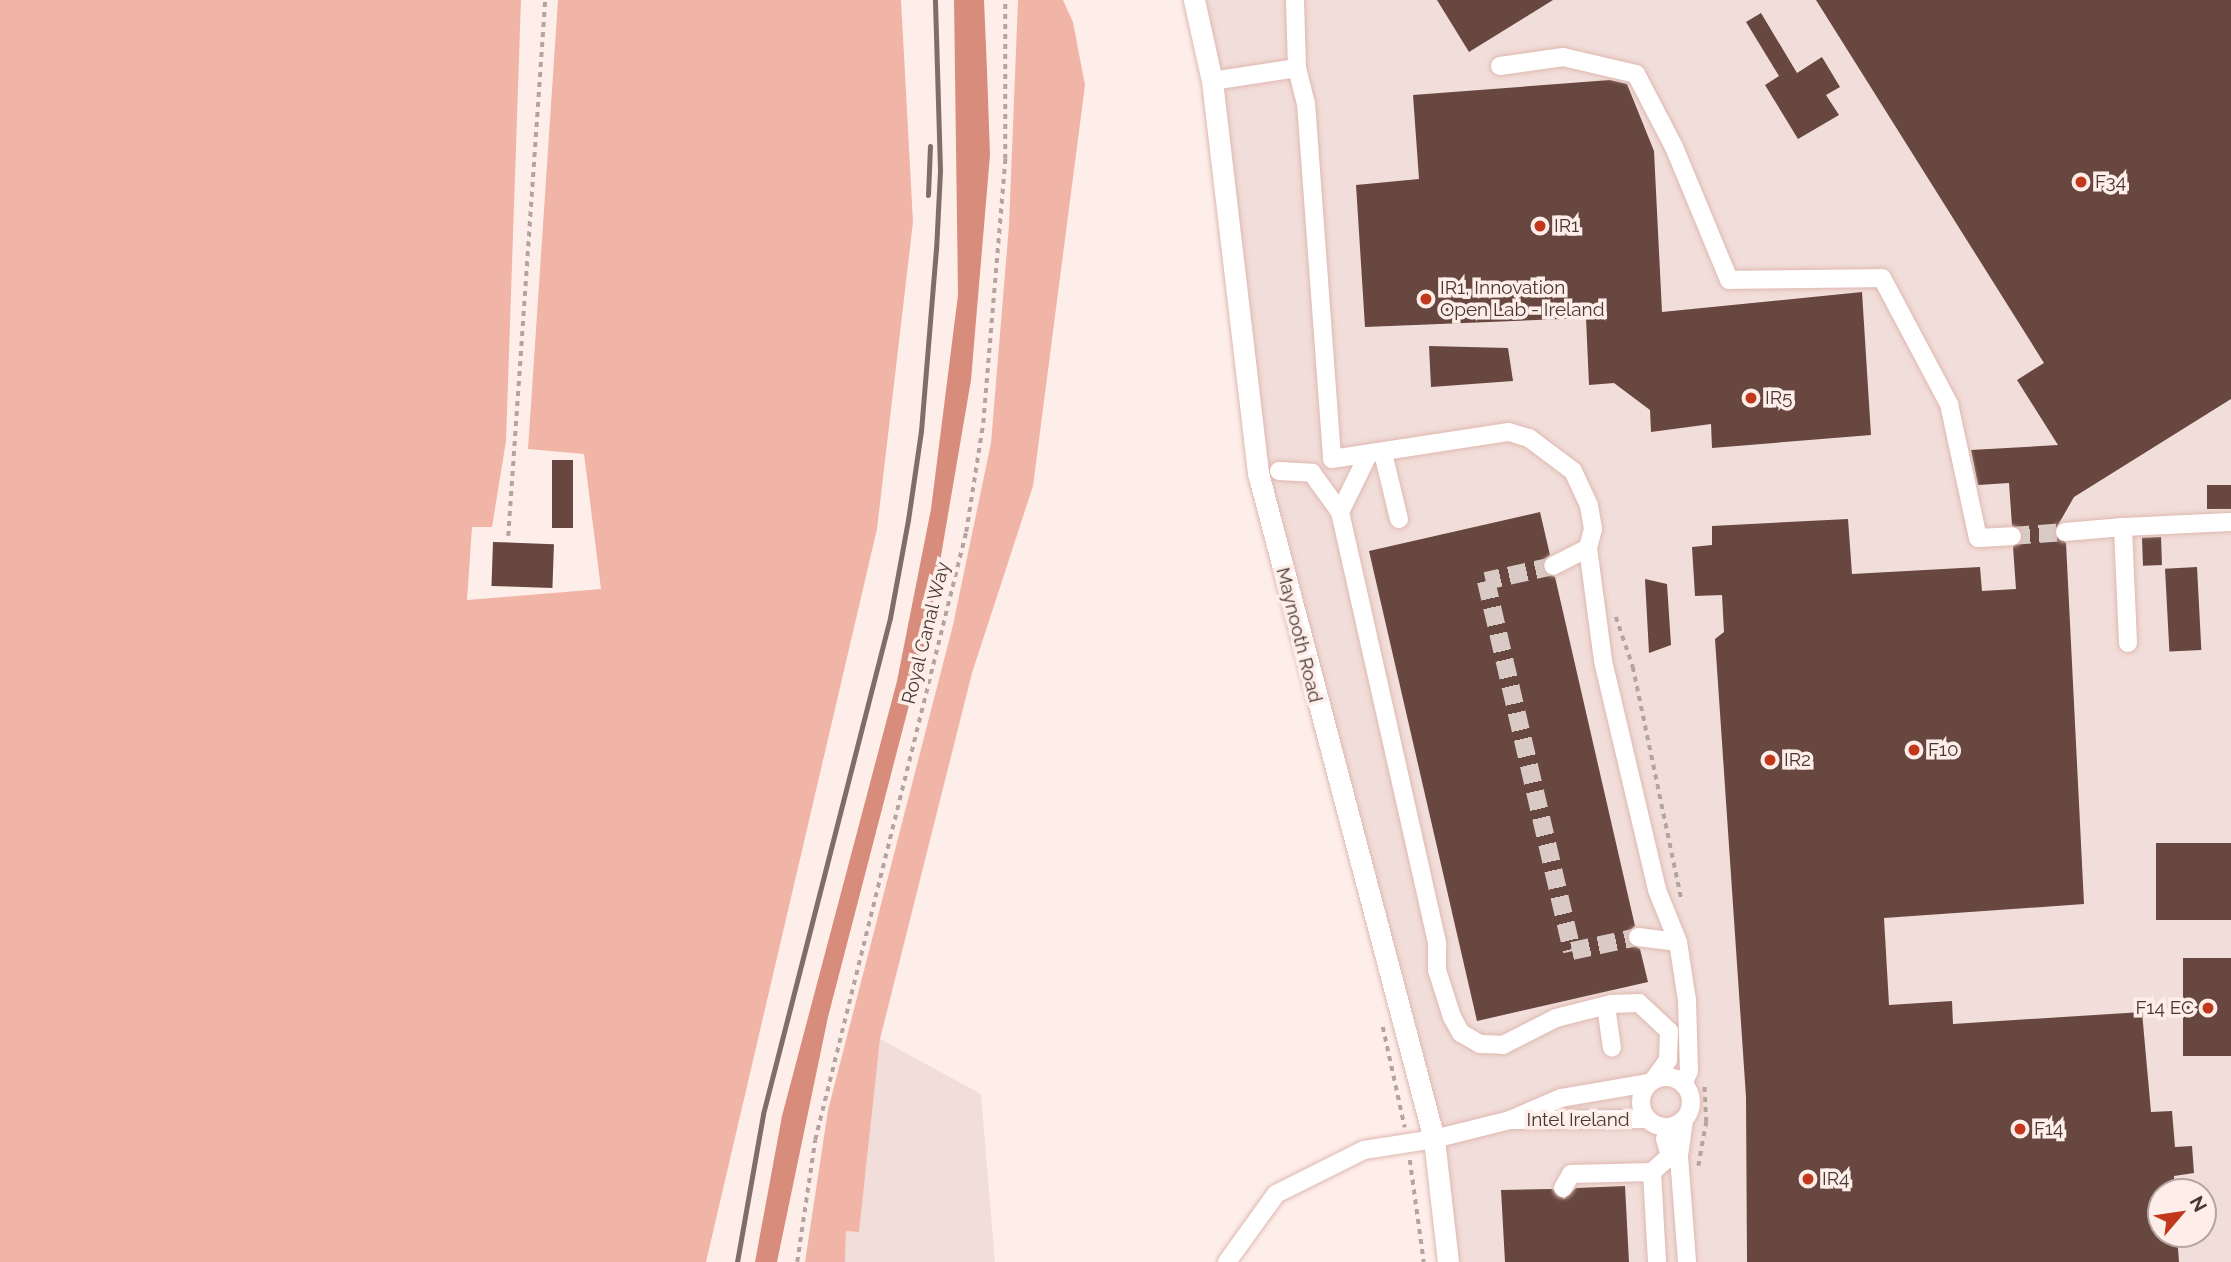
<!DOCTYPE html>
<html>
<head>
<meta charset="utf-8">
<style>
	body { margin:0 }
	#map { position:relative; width:2231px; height:1262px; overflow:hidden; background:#feeeea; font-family:Raleway,sans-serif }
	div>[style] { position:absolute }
	.built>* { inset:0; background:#f1ddd9 }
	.green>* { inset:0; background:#f0b5a7 }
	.water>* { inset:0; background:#d88d7c }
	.building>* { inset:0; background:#674740; transform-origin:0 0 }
	.minor-tunnel>* { height:18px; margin-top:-9px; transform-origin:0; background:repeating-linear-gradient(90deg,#d9cac6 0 18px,transparent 0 27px) }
	.path>* { height:3.5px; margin-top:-1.75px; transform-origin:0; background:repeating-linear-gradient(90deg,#b4a4a0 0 5px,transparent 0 10px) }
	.roads { filter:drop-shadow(0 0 2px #dfb8b0) drop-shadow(0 0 2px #dfb8b0) }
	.minor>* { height:18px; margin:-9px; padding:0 9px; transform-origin:9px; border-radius:9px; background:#fff }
	.minor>.ring { margin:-9px; padding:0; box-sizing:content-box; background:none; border:18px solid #fff; border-radius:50% }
	.major>* { height:21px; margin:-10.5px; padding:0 10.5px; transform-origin:10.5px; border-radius:10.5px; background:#fff }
	.rail>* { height:5px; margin:-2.5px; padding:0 2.5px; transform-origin:2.5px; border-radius:2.5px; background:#7e6e6a }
	.dots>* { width:19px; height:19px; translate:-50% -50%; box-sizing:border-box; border:4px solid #feeeea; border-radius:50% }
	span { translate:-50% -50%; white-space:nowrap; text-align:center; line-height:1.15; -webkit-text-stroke:7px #feeeea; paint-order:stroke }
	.poi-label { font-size:19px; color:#473834 }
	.left { translate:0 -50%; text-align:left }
	.right { translate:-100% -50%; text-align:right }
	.street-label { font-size:19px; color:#473834 }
	.north { position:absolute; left:2147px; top:1178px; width:70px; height:70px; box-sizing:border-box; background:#feeeea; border:2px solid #b5a5a1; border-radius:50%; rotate:61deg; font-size:19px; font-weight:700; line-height:28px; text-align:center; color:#473834 }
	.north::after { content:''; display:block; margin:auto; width:24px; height:32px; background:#c2381b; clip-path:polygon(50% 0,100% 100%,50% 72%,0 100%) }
</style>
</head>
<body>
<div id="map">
	<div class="built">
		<i style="clip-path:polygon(evenodd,1192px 0,2231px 0,2231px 1262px,1457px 1262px,1252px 474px,1192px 0,2161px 1192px,2203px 1192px,2203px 1234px,2161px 1234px,2161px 1192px)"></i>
		<i style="clip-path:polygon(880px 1039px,981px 1094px,995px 1262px,845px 1262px,846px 1231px,859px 1231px)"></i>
	</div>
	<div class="green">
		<i style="clip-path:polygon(0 0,521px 0,506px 441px,492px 527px,472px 527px,467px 600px,601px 589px,584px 454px,528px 449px,558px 0,901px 0,913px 222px,877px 529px,706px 1262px,0 1262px)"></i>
		<i style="clip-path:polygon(1018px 0,1063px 0,1073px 22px,1085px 85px,1033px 486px,972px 673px,880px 1039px,859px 1232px,846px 1231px,845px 1262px,805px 1262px,828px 1110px,953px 625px,991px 443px,1009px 225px)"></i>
	</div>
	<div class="water">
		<i style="clip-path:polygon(954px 0,984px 0,987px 70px,990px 155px,971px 380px,928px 632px,828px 1017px,777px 1262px,755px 1262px,782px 1116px,897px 681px,931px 509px,958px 295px)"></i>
	</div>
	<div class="building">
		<i style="clip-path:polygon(1437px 0,1553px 0,1469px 52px)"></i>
		<i style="clip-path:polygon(1816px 0,2231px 0,2231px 399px,2074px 497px,2054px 532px,2066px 543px,2084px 904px,1884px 918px,1889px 1005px,1952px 1001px,1953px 1024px,2142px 1012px,2151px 1112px,2172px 1111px,2175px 1147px,2192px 1146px,2194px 1173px,2174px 1176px,2175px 1192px,2161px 1192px,2161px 1234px,2177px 1234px,2179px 1262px,1747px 1262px,1746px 1097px,1715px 639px,1724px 632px,1722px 595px,1695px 596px,1692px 547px,1712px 545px,1712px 526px,1848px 519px,1852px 574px,1980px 567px,1982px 591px,2016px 589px,2013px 547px,2023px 535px,2012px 525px,2009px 483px,1978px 485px,1971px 450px,2058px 445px,2017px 380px,2044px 363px)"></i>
		<i style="clip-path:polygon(1761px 13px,1797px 73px,1822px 57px,1840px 87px,1826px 95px,1839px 115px,1798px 139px,1765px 85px,1779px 76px,1746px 22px)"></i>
		<i style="clip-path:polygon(1610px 80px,1627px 84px,1654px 151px,1662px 312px,1862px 292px,1871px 435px,1712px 448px,1711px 424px,1651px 432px,1650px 410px,1614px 383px,1589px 385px,1586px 318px,1365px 327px,1356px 185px,1419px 179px,1413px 95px)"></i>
		<i style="clip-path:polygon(1429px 346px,1508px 348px,1513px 381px,1431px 387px)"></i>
		<i style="left:552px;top:460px;width:21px;height:68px"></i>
		<i style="left:2231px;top:485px;width:24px;height:24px;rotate:90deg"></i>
		<i style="clip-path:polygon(1540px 512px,1550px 555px,1543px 560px,1543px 571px,1555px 577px,1635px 926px,1629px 931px,1627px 941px,1640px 949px,1648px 982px,1477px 1021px,1369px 551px)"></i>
		<i style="left:2161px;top:537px;width:28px;height:19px;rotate:88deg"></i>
		<i style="left:493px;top:542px;width:61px;height:44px;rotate:2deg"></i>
		<i style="left:2197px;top:567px;width:83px;height:32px;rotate:87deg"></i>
		<i style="clip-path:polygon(1645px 579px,1667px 584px,1671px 645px,1649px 653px)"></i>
		<i style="left:2231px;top:843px;width:77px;height:75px;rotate:90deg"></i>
		<i style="left:2231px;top:958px;width:98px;height:48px;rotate:90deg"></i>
		<i style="clip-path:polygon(1625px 1186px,1629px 1262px,1505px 1262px,1501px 1190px,1552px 1189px,1564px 1199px,1576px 1188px)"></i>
	</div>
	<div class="minor-tunnel">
		<i style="left:2012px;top:536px;width:53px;rotate:-4.3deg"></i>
		<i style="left:1553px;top:566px;width:69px;rotate:167.4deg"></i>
		<i style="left:1486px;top:581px;width:380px;rotate:76.9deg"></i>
		<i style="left:1572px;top:951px;width:67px;rotate:-12deg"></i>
	</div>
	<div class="path">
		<i style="left:508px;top:536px;width:537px;rotate:-86.05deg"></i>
		<i style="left:1616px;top:617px;width:53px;rotate:71.2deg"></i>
		<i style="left:1633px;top:667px;width:240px;rotate:78.2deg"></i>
		<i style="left:1383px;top:1027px;width:103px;rotate:77.7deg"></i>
		<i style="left:1410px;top:1160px;width:103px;rotate:82.2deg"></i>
		<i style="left:1698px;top:1166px;width:45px;rotate:-79.7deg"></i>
		<i style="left:1706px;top:1122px;width:39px;rotate:-93deg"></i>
		<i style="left:797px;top:1262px;width:123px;rotate:-81.6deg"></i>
		<i style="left:815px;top:1140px;width:626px;rotate:-76.05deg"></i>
		<i style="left:966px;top:532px;width:110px;rotate:-81.1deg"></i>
		<i style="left:983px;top:423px;width:265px;rotate:-85.2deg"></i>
		<i style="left:1005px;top:159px;width:159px;rotate:-90deg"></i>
	</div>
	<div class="roads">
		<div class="minor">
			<i style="left:1500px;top:66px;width:64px;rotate:-8.1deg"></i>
			<i style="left:1563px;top:57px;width:75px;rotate:13.1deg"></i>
			<i style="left:1636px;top:74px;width:82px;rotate:62.5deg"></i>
			<i style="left:1674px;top:147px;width:144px;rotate:67.5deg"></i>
			<i style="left:1729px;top:280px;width:153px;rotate:-0.7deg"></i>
			<i style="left:1882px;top:278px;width:143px;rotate:62deg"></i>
			<i style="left:1949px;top:404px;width:137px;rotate:77.8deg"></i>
			<i style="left:1978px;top:538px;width:34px;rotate:-3deg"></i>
			<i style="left:1297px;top:68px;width:36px;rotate:76deg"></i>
			<i style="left:1306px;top:103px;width:357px;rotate:85.8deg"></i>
			<i style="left:1332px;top:459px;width:179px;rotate:-8.7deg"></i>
			<i style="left:1509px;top:432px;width:21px;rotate:17deg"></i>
			<i style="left:1529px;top:438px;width:55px;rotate:36.9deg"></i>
			<i style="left:1573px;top:471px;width:38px;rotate:65deg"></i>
			<i style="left:1589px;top:506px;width:23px;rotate:80deg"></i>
			<i style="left:1593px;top:529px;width:20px;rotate:105deg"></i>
			<i style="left:1588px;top:548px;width:39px;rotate:153deg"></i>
			<i style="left:1212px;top:81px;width:86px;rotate:-8.7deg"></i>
			<i style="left:1297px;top:68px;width:68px;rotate:-91.7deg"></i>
			<i style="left:1383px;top:453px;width:68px;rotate:76.4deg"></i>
			<i style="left:1368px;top:455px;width:64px;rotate:116.2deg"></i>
			<i style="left:1340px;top:512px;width:443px;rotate:77.3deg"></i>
			<i style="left:1437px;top:944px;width:26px;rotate:90deg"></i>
			<i style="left:1437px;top:970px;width:49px;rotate:72.3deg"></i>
			<i style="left:1452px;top:1017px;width:18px;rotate:61deg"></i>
			<i style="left:1461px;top:1033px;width:22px;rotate:30deg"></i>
			<i style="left:1480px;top:1044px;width:23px;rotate:2deg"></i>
			<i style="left:1503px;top:1045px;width:59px;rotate:-27deg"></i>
			<i style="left:1556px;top:1018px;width:57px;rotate:-14.3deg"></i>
			<i style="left:1611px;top:1004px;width:28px;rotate:-2deg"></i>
			<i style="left:1639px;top:1003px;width:41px;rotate:43deg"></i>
			<i style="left:1669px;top:1031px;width:29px;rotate:92deg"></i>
			<i style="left:1668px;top:1060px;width:24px;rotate:126deg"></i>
			<i style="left:1279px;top:471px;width:33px;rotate:3deg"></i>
			<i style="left:1312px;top:473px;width:48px;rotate:54.3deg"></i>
			<i style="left:2065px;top:532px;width:58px;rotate:-4.9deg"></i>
			<i style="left:1588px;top:548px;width:114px;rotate:82.4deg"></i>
			<i style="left:1603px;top:661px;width:235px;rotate:76.7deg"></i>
			<i style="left:1657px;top:890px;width:56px;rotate:68deg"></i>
			<i style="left:1678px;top:942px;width:59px;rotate:81.2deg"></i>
			<i style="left:1687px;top:1000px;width:71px;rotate:88.4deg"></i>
			<i style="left:1689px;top:1071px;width:14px;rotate:115deg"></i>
			<i style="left:2128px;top:643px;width:116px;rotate:-92.5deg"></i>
			<i style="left:2123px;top:527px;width:108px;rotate:-2.7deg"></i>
			<i style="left:1638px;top:937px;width:40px;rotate:7.1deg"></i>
			<i style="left:1606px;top:1006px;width:42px;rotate:81.9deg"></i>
			<i class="ring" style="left:1641px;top:1077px;width:32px;height:32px"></i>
			<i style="left:1514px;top:1120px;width:133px;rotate:-0.4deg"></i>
			<i style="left:1684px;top:1120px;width:37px;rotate:98deg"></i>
			<i style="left:1679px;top:1157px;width:105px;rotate:85.6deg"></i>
			<i style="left:1652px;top:1172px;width:90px;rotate:86.8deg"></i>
			<i style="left:1563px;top:1188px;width:16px;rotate:-60deg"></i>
			<i style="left:1571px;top:1174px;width:81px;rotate:-1.4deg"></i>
			<i style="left:1652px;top:1172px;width:24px;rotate:-42deg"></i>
			<i style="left:1670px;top:1156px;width:18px;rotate:-106deg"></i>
			<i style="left:1227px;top:1262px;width:84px;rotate:-54.2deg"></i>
			<i style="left:1276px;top:1194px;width:98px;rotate:-26.6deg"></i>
			<i style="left:1364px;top:1150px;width:71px;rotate:-8.9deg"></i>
			<i style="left:1434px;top:1139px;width:78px;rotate:-14deg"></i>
			<i style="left:1510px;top:1120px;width:56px;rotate:-23.3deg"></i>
			<i style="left:1561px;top:1098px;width:88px;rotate:-9.8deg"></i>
		</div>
		<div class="major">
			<i style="left:1194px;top:0;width:83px;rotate:77.5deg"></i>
			<i style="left:1212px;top:81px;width:395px;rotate:83.3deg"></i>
			<i style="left:1258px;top:473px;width:689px;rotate:75.2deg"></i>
			<i style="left:1434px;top:1139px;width:124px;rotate:83.5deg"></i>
		</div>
	</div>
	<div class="rail">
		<i style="left:928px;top:195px;width:49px;rotate:-87.7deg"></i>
		<i style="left:737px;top:1262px;width:150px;rotate:-80deg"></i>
		<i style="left:763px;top:1114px;width:512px;rotate:-75.64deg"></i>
		<i style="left:890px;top:618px;width:100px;rotate:-79.6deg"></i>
		<i style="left:908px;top:520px;width:90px;rotate:-81.7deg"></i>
		<i style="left:921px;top:431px;width:182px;rotate:-85.3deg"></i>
		<i style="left:936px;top:250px;width:80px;rotate:-87.1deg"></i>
		<i style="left:940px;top:170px;width:170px;rotate:-91.7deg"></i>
	</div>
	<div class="dots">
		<i style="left:2081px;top:182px;background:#c2381b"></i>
		<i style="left:1540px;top:226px;background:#c2381b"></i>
		<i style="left:1426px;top:299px;background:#c2381b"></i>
		<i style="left:1751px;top:398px;background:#c2381b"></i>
		<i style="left:1914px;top:750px;background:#c2381b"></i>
		<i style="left:1770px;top:760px;background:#c2381b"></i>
		<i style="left:2208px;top:1008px;background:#c2381b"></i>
		<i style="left:2020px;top:1129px;background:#c2381b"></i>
		<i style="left:1808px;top:1179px;background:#c2381b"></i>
	</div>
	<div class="poi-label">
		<span class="left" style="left:2095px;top:182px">F34</span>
		<span class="left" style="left:1554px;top:226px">IR1</span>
		<span class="left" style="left:1440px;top:299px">IR1, Innovation<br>Open Lab - Ireland</span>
		<span class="left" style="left:1765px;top:398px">IR5</span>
		<span class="left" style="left:1928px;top:750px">F10</span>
		<span class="left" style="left:1784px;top:760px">IR2</span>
		<span class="right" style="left:2194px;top:1008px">F14 EC</span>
		<span class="left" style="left:2034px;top:1129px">F14</span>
		<span class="left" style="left:1822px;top:1179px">IR4</span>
	</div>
	<div class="street-label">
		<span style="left:926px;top:633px;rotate:-76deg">Royal Canal Way</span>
		<span style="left:1299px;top:635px;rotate:76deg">Maynooth Road</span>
		<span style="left:1578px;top:1120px">Intel Ireland</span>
	</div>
	<div class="north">N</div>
</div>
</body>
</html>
